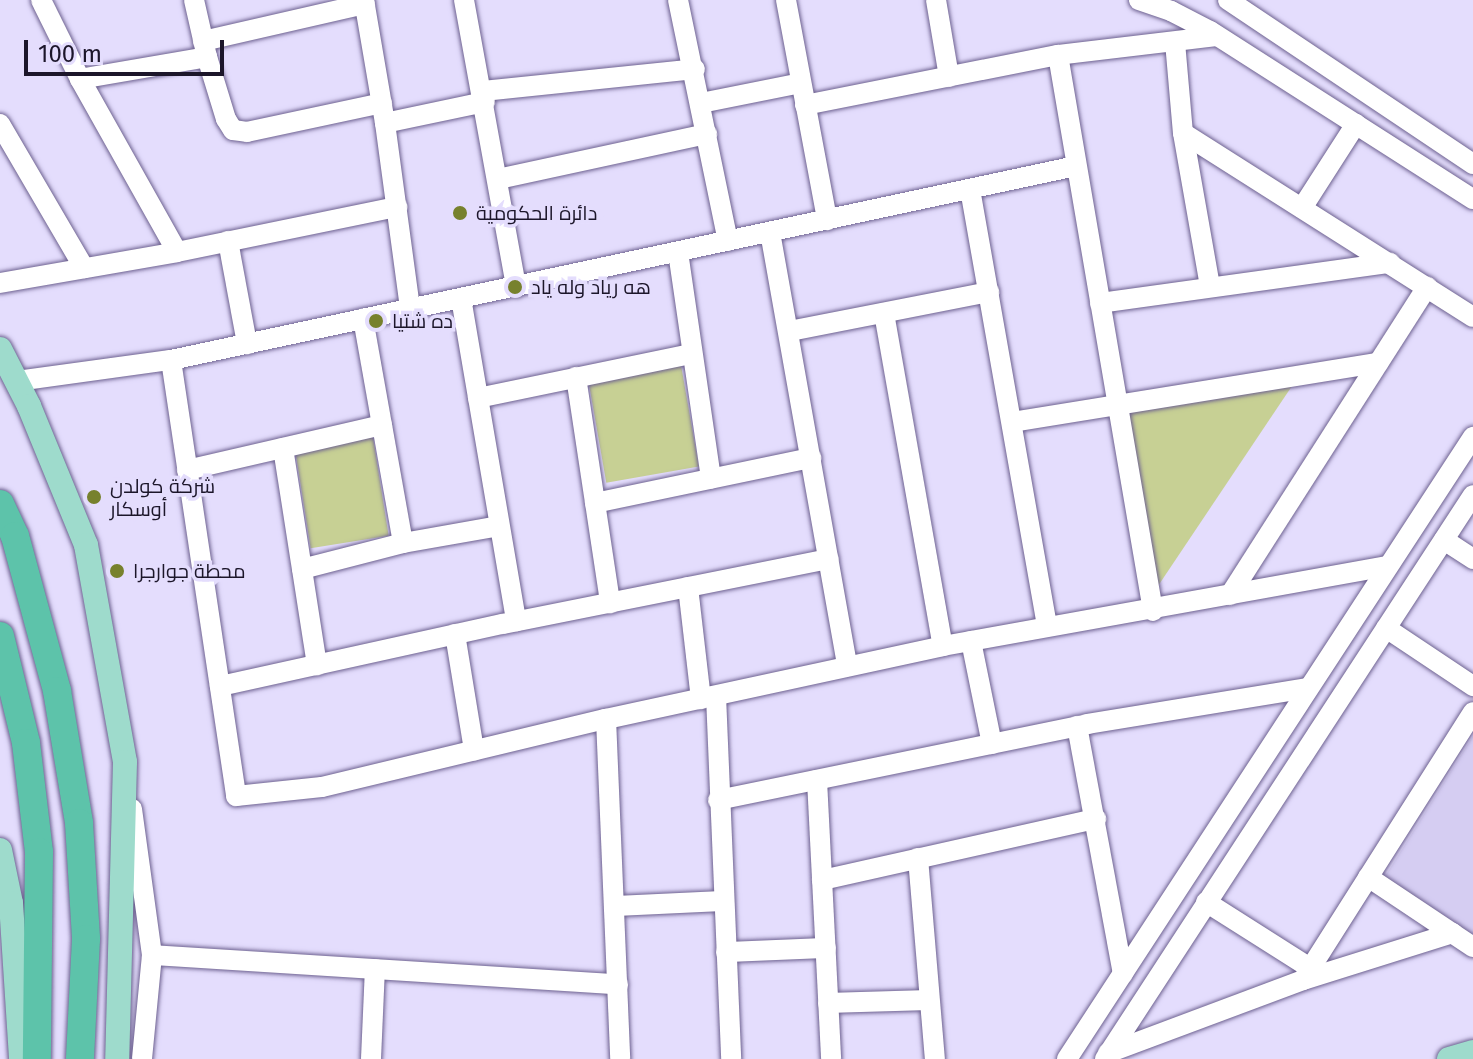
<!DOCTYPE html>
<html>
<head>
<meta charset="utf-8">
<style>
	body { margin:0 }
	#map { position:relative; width:1473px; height:1059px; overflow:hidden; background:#e4ddfd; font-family:"Fira Sans",Cairo,sans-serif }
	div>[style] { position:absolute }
	.built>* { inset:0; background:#d5cdf2 }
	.green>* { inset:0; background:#c7d094; transform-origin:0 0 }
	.roads { filter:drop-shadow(0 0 2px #6d6190) drop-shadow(0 0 2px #6d6190) }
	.minor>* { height:20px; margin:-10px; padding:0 10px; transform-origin:10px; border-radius:10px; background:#fff }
	.major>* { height:24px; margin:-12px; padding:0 12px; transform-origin:12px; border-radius:12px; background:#9edbcc }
	.highway>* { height:28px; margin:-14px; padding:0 14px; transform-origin:14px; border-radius:14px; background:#5dc3aa }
	.dots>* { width:22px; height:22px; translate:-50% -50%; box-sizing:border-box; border:4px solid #e4ddfd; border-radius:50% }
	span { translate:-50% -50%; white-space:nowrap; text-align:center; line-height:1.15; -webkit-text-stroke:7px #e4ddfd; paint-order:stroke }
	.poi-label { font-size:20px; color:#1c162a }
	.left { translate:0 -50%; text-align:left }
	.scale { position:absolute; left:24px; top:40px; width:200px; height:36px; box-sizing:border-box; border:4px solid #1c162a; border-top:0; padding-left:10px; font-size:24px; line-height:28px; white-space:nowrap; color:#1c162a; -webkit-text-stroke:6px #e4ddfd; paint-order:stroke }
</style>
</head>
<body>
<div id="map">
	<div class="built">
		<i style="clip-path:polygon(1473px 736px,1473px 936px,1384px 878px)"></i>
	</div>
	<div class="green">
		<i style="left:681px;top:365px;width:103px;height:94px;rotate:80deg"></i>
		<i style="clip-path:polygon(1294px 383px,1158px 586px,1128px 413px)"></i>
		<i style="left:373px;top:437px;width:100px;height:79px;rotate:81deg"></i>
	</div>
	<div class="roads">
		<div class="minor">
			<i style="left:41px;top:0;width:88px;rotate:63.7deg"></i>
			<i style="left:80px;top:79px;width:198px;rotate:60.7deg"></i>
			<i style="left:194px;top:0;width:58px;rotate:77.2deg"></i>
			<i style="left:207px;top:57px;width:65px;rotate:73deg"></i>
			<i style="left:226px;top:119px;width:13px;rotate:58deg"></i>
			<i style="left:233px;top:130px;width:14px;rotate:8deg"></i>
			<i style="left:247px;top:132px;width:138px;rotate:-12.1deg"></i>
			<i style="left:364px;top:0;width:125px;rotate:80.3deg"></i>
			<i style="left:385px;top:123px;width:188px;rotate:82.3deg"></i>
			<i style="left:464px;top:0;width:292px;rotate:79.7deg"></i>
			<i style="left:678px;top:0;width:246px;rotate:78.3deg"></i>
			<i style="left:786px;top:0;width:224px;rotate:79.4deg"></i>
			<i style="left:936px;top:0;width:78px;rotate:80.4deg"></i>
			<i style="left:1139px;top:0;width:34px;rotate:19deg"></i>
			<i style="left:1171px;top:11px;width:44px;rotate:27.1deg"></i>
			<i style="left:1210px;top:31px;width:312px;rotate:32.6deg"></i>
			<i style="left:1228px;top:0;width:295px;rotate:33.8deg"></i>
			<i style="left:203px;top:41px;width:166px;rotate:-12.9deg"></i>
			<i style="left:1175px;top:42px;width:91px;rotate:85deg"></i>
			<i style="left:1183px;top:133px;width:155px;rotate:80deg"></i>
			<i style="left:1058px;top:55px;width:564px;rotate:80.3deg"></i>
			<i style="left:80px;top:79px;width:129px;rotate:-9.8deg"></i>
			<i style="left:483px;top:91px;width:213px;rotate:-5.9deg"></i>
			<i style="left:701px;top:103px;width:102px;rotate:-11.3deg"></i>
			<i style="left:805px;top:105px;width:258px;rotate:-11.2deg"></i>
			<i style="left:1058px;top:55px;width:160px;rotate:-6.8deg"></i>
			<i style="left:385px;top:123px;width:102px;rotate:-11.9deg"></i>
			<i style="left:0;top:124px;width:167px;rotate:59.7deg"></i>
			<i style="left:1183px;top:133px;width:343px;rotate:32.4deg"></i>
			<i style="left:498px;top:179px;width:214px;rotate:-12.2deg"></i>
			<i style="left:970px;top:189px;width:444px;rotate:80deg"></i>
			<i style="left:1302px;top:208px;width:100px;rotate:-57.3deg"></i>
			<i style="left:770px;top:232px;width:441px;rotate:79.9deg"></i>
			<i style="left:228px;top:241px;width:105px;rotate:79.5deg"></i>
			<i style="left:678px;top:252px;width:229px;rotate:81.7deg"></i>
			<i style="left:0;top:283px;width:180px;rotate:-9.9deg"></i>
			<i style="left:177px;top:252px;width:225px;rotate:-11.6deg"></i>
			<i style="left:461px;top:298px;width:328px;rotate:80.3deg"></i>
			<i style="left:1100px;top:303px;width:293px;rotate:-7.9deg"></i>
			<i style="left:884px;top:313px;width:338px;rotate:80deg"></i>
			<i style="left:790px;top:331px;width:203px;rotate:-11.1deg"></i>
			<i style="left:171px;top:360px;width:441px;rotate:81.5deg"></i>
			<i style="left:236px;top:796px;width:86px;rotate:-6deg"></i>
			<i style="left:322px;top:787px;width:292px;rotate:-13.5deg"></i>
			<i style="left:606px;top:719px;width:345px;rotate:-12.2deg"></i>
			<i style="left:943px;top:646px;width:452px;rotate:-10.2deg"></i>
			<i style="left:576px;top:377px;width:229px;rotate:81.4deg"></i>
			<i style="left:17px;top:381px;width:155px;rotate:-7.8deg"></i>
			<i style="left:171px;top:360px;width:926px;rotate:-12.1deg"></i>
			<i style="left:478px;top:398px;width:217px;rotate:-11.7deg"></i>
			<i style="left:1012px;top:422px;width:371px;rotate:-9.2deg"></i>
			<i style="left:283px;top:448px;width:220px;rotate:81.1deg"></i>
			<i style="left:187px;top:470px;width:200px;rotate:-13deg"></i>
			<i style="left:595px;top:503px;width:221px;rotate:-11.8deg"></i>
			<i style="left:1444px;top:540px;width:35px;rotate:33deg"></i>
			<i style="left:403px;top:543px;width:97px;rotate:-10deg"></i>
			<i style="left:302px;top:569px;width:104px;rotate:-14.4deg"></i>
			<i style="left:403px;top:543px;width:228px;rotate:-100.1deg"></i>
			<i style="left:688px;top:587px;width:113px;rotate:83.4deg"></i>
			<i style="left:1230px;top:595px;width:366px;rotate:-57.4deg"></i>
			<i style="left:1386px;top:628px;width:105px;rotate:33.7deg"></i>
			<i style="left:455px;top:634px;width:118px;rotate:80.7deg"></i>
			<i style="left:971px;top:641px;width:105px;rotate:78.5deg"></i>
			<i style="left:220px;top:686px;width:290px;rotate:-12.4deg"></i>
			<i style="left:503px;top:624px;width:332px;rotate:-11.3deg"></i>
			<i style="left:716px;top:696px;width:363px;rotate:87.6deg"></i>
			<i style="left:606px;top:719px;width:340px;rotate:87.6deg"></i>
			<i style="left:1077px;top:726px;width:252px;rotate:79.5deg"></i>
			<i style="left:817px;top:780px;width:279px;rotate:87.1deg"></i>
			<i style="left:718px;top:800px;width:377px;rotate:-11.6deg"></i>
			<i style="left:1087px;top:724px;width:222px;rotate:-9.3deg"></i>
			<i style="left:132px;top:809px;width:147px;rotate:82.2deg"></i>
			<i style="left:152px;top:955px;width:104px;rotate:95.5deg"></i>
			<i style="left:918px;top:858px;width:202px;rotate:85.2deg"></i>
			<i style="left:1368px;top:877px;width:126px;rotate:33.7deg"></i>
			<i style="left:822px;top:880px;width:281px;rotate:-12.6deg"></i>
			<i style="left:1206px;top:902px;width:123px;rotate:32.4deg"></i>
			<i style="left:615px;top:906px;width:108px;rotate:-2.7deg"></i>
			<i style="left:726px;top:952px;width:100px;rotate:-2.3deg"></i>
			<i style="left:152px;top:955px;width:467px;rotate:3.6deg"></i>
			<i style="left:1303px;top:980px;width:317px;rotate:-57.6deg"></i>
			<i style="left:828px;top:1003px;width:100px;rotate:-1.7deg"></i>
			<i style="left:1108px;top:1053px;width:208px;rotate:-20.5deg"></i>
			<i style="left:1303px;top:980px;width:157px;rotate:-17.4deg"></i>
			<i style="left:371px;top:1059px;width:90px;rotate:-87.5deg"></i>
			<i style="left:1067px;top:1059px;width:743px;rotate:-56.87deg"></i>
			<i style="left:1105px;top:1059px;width:673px;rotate:-56.88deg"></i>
		</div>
		<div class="major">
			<i style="left:0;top:349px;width:64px;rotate:63deg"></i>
			<i style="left:29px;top:406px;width:150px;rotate:67.7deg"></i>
			<i style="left:86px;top:545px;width:220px;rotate:79.8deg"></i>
			<i style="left:125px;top:762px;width:297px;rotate:91.5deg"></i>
			<i style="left:0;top:850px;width:54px;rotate:78.3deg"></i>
			<i style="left:11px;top:903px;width:156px;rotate:86.3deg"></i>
			<i style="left:1449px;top:1059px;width:25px;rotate:-16deg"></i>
		</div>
		<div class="highway">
			<i style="left:0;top:504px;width:35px;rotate:65deg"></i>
			<i style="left:15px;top:536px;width:161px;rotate:74.8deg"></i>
			<i style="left:57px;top:691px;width:134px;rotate:80.5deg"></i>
			<i style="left:79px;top:823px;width:116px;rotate:86.5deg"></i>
			<i style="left:86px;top:939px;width:120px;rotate:92.9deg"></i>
			<i style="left:0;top:636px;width:110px;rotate:76.3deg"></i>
			<i style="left:26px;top:743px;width:110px;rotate:83.2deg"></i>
			<i style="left:39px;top:852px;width:207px;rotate:90.6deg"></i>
		</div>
	</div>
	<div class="dots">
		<i style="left:460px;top:213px;background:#77812d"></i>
		<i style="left:515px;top:287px;background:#77812d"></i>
		<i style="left:376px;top:321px;background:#77812d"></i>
		<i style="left:94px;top:497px;background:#77812d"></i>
		<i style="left:117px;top:571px;background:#77812d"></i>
	</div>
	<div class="poi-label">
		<span class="left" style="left:476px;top:213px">دائرة الحكومية</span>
		<span class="left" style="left:531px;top:287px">هه رياد وله ياد</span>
		<span class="left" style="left:392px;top:321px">ده شتيا</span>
		<span class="left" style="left:110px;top:498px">شرکة کولدن<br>أوسکار</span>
		<span class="left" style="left:133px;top:571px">محطة جوارجرا</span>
	</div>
	<div class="scale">100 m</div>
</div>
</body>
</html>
